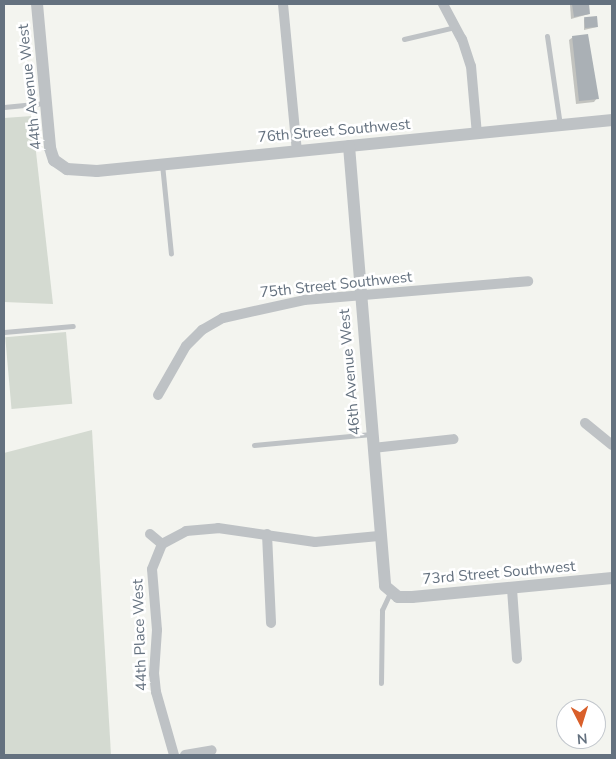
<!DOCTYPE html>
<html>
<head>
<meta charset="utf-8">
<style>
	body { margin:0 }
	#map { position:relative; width:616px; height:759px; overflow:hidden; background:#f3f4ef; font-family:"Nunito Sans",sans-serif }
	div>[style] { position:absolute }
	.green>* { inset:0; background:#d4dad1; transform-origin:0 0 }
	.shadow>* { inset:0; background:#0003 }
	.building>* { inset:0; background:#aab0b5; transform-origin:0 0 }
	.service>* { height:5px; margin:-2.5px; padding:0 2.5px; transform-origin:2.5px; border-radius:2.5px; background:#bec2c5 }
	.minor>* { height:10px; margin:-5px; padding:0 5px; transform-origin:5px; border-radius:5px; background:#bec2c5 }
	.tertiary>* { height:12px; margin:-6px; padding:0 6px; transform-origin:6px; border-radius:6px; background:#bec2c5 }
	span { translate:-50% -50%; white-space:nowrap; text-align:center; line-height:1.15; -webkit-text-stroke:5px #fff; paint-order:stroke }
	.street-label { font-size:15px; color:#64717f }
	.frame { position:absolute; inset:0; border:5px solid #64717f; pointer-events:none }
	.north { position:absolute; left:556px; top:699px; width:50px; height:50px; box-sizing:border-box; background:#fff; border:1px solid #c1c6cc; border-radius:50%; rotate:175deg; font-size:14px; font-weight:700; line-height:20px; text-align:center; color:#64717f }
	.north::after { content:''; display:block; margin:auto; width:18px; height:22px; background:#d95f2a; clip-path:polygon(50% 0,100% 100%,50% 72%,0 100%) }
</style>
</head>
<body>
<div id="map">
	<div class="green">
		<i style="clip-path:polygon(32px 116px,53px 304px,4px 302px,4px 118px)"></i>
		<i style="left:66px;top:332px;width:72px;height:61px;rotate:85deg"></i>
		<i style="clip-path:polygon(92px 430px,111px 755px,4px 755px,4px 453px)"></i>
	</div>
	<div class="shadow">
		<i style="clip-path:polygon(570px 4px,588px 4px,589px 14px,571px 19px)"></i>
		<i style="clip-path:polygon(584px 19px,597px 27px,584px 30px)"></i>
		<i style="clip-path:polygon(573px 37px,597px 98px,594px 102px,576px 104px,569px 40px)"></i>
	</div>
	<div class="building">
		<i style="clip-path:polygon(572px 4px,589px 4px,590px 14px,574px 17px)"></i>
		<i style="left:597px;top:16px;width:11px;height:13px;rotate:85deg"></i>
		<i style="clip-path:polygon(588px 34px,599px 99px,579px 101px,572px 36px)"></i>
	</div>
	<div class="service">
		<i style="left:547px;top:36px;width:90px;rotate:81.7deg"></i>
		<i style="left:404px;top:39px;width:52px;rotate:-13.2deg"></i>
		<i style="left:4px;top:107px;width:41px;rotate:-5.6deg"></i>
		<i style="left:162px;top:164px;width:90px;rotate:84.3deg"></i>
		<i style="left:4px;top:332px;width:69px;rotate:-5deg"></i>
		<i style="left:254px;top:445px;width:118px;rotate:-5.4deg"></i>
		<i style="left:381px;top:683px;width:73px;rotate:-89.2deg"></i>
		<i style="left:382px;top:610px;width:19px;rotate:-65deg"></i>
	</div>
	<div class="minor">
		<i style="left:283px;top:4px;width:148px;rotate:84.6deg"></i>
		<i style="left:443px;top:4px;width:40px;rotate:62deg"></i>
		<i style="left:462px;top:39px;width:28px;rotate:72deg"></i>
		<i style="left:471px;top:66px;width:68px;rotate:85deg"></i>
		<i style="left:158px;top:395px;width:56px;rotate:-60.3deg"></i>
		<i style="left:186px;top:346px;width:23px;rotate:-45deg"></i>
		<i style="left:202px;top:330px;width:24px;rotate:-30deg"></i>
		<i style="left:223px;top:318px;width:83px;rotate:-12.5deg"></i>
		<i style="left:304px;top:300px;width:225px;rotate:-4.8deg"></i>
		<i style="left:585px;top:423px;width:35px;rotate:39deg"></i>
		<i style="left:373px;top:448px;width:81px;rotate:-6.3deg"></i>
		<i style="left:150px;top:534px;width:16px;rotate:40deg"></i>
		<i style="left:267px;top:534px;width:89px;rotate:87.4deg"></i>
		<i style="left:512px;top:589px;width:70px;rotate:85.9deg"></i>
		<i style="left:174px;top:755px;width:66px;rotate:-105.9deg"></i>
		<i style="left:156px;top:692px;width:18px;rotate:-96deg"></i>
		<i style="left:154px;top:674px;width:44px;rotate:-86.1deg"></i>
		<i style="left:157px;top:630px;width:61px;rotate:-94.7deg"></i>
		<i style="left:152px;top:569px;width:27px;rotate:-68deg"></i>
		<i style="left:162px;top:544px;width:27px;rotate:-28deg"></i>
		<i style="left:186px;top:531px;width:32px;rotate:-5deg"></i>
		<i style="left:218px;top:528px;width:98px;rotate:8.2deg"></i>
		<i style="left:315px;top:542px;width:64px;rotate:-5.4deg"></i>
		<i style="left:185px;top:755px;width:27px;rotate:-10deg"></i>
	</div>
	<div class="tertiary">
		<i style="left:37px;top:4px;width:145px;rotate:84.8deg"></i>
		<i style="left:50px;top:148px;width:13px;rotate:72deg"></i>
		<i style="left:54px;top:160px;width:16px;rotate:35deg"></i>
		<i style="left:67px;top:169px;width:30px;rotate:4deg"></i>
		<i style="left:97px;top:171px;width:518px;rotate:-5.66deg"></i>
		<i style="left:349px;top:146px;width:441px;rotate:85.3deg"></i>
		<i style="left:385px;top:586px;width:17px;rotate:40deg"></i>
		<i style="left:398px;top:597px;width:14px"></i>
		<i style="left:412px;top:597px;width:201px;rotate:-5.4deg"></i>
	</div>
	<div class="street-label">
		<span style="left:30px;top:87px;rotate:-96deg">44th Avenue West</span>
		<span style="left:334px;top:131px;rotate:-5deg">76th Street Southwest</span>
		<span style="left:336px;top:285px;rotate:-6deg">75th Street Southwest</span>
		<span style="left:350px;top:372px;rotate:-95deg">46th Avenue West</span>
		<span style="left:499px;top:573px;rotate:-5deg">73rd Street Southwest</span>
		<span style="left:140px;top:635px;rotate:-92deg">44th Place West</span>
	</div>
	<div class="frame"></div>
	<div class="north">N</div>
</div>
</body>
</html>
